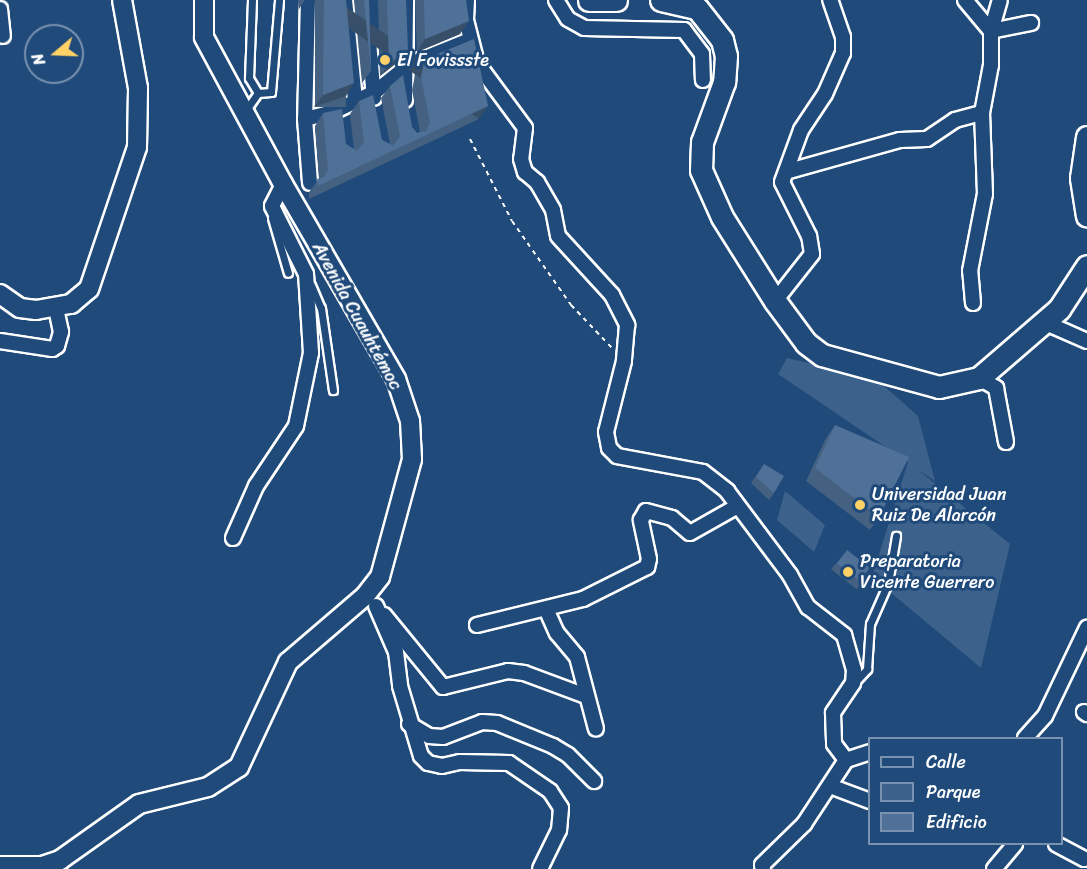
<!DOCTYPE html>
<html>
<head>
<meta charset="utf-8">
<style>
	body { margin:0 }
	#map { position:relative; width:1087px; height:869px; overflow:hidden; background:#1f4a7a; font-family:Sriracha,sans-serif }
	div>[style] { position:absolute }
	.green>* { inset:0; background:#3c618b }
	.path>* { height:2px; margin-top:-1px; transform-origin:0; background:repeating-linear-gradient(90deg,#fff 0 4.5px,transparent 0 9px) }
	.roads { filter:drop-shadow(2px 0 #fff) drop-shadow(-2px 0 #fff) drop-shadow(0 2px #fff) drop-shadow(0 -2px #fff) }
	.lane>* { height:7px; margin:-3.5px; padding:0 3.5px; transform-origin:3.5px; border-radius:3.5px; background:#1f4a7a }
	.street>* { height:14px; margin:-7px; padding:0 7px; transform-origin:7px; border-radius:7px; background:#1f4a7a }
	.secondary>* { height:18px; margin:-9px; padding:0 9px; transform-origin:9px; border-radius:9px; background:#1f4a7a }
	.primary>* { height:21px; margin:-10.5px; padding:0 10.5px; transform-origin:10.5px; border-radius:10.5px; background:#1f4a7a }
	.wall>* { inset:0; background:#456182; transform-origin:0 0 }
	.shaded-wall>* { inset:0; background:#384f6a; transform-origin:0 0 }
	.building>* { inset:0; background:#507197; transform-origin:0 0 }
	.dots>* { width:16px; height:16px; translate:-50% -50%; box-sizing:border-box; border:3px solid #1f4a7a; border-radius:50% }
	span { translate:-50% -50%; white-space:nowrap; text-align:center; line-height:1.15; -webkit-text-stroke:6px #1f4a7a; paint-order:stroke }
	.poi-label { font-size:18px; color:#fff }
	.left { translate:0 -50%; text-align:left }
	.street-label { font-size:18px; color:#fff }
	.legend { position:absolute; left:868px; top:737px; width:195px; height:108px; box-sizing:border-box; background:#1f4a7a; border:2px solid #7992af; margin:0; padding:8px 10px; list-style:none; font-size:18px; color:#fff }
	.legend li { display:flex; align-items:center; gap:12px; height:30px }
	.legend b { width:30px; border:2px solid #7992af }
	.north { position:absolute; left:24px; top:24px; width:60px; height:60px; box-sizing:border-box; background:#1f4a7a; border:2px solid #7992af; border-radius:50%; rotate:251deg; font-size:16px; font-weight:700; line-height:24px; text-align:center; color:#fff }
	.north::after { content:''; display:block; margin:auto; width:21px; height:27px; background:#ffd166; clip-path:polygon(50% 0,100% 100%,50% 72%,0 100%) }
</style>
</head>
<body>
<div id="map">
	<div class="green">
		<i style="clip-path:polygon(787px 358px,875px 378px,918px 416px,935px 481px,917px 469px,1010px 544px,981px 668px,872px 577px,908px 462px,778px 374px)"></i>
		<i style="clip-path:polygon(785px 491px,825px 525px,814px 552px,777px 520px)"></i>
	</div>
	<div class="path">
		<i style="left:470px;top:139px;width:92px;rotate:62.9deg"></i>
		<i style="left:512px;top:221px;width:103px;rotate:54.9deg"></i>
		<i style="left:571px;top:305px;width:62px;rotate:46.3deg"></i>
	</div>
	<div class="roads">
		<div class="lane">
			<i style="left:252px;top:0;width:78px;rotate:92.2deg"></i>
			<i style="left:249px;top:78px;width:17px;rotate:59deg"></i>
			<i style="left:258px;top:93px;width:13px;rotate:-4deg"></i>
			<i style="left:271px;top:92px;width:92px;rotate:-85deg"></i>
			<i style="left:246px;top:110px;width:21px;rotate:-55deg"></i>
			<i style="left:272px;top:218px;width:57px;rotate:73.8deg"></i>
			<i style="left:311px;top:285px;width:25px;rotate:67deg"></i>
			<i style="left:321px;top:308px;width:83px;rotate:81.7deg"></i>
			<i style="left:855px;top:682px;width:18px;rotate:-47deg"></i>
			<i style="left:867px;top:669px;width:45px;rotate:-86.2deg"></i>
			<i style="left:870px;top:624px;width:45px;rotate:-66.3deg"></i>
			<i style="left:888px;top:583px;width:48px;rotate:-80.3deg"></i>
		</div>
		<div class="street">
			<i style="left:308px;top:0;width:119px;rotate:91.4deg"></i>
			<i style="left:305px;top:119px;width:64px;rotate:85.5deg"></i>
			<i style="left:345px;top:0;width:100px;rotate:84.3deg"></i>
			<i style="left:467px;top:0;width:20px;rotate:93deg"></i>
			<i style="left:466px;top:20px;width:44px;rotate:75.7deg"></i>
			<i style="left:477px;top:63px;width:81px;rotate:53.6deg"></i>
			<i style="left:525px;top:128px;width:31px;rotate:97deg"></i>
			<i style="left:521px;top:159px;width:14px;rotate:73deg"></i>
			<i style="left:525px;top:172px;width:16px;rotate:40deg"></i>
			<i style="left:537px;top:182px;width:32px;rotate:60deg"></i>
			<i style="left:553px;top:210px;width:26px;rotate:79deg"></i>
			<i style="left:558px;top:236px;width:80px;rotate:47.5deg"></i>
			<i style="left:612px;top:295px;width:34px;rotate:63deg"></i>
			<i style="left:627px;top:325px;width:36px;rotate:95deg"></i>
			<i style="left:624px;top:361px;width:73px;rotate:104.2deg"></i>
			<i style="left:606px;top:432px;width:16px;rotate:79deg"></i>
			<i style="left:609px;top:448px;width:11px;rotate:45deg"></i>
			<i style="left:617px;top:456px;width:87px;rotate:10.5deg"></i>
			<i style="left:703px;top:472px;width:31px;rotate:38deg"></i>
			<i style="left:727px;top:491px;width:105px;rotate:53.1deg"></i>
			<i style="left:790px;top:575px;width:37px;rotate:61deg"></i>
			<i style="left:808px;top:607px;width:46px;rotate:37.9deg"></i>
			<i style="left:844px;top:635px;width:36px;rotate:74deg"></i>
			<i style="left:854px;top:670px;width:13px;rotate:94deg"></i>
			<i style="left:853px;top:683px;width:36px;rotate:124deg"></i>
			<i style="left:833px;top:713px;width:31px;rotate:88deg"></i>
			<i style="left:834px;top:744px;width:20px;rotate:53deg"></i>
			<i style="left:846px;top:760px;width:25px;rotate:-18deg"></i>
			<i style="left:556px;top:0;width:22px;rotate:58deg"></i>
			<i style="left:568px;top:19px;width:18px;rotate:29deg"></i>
			<i style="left:584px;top:28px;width:100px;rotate:1.1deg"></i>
			<i style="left:684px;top:30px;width:30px;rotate:53deg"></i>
			<i style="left:702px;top:54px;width:26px;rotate:88deg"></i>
			<i style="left:965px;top:0;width:40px;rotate:50deg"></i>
			<i style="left:991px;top:31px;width:41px;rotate:-11.3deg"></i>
			<i style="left:0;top:9px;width:27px;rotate:84deg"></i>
			<i style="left:369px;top:42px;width:56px;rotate:84.9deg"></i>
			<i style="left:405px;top:100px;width:100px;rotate:-89.4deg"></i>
			<i style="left:305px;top:119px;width:29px;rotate:-14deg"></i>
			<i style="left:333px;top:112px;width:47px;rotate:-25.5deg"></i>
			<i style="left:375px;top:92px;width:45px;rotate:-38.7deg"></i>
			<i style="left:410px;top:64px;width:65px;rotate:-21.8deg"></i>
			<i style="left:789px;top:171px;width:115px;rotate:-15.6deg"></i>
			<i style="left:900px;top:140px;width:27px;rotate:-2deg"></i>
			<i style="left:927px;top:139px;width:34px;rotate:-34deg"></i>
			<i style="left:955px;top:120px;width:28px;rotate:-15deg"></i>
			<i style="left:775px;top:301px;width:60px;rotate:-51.8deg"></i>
			<i style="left:812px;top:254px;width:18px;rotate:-99deg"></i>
			<i style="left:809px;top:236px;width:60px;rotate:-116.6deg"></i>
			<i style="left:782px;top:182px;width:55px;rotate:-69.9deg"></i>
			<i style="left:801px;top:130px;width:43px;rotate:-56.3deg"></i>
			<i style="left:825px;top:94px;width:45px;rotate:-66.3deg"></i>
			<i style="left:843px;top:53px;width:16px;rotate:-90deg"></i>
			<i style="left:843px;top:37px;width:39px;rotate:-109deg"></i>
			<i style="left:973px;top:303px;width:32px;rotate:-95deg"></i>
			<i style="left:970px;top:271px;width:78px;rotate:-79deg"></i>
			<i style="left:985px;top:194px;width:81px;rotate:-92.1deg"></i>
			<i style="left:982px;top:113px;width:49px;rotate:-79.4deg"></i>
			<i style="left:991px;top:65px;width:34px;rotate:-90deg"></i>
			<i style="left:991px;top:31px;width:32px;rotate:-74deg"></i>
			<i style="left:1046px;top:323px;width:45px;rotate:23.7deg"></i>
			<i style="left:0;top:341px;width:53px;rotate:8.7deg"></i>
			<i style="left:52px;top:349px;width:6px;rotate:-31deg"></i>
			<i style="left:57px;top:346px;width:15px;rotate:-74deg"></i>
			<i style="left:61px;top:332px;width:25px;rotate:-102deg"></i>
			<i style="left:979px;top:378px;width:20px;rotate:30deg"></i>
			<i style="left:996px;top:388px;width:55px;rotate:79.5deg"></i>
			<i style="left:233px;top:538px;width:57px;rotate:-66.1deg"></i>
			<i style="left:256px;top:486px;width:72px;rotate:-56.3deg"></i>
			<i style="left:296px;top:426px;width:75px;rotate:-78.4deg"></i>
			<i style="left:311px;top:353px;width:79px;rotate:-93.6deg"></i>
			<i style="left:306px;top:274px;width:76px;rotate:-116.6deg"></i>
			<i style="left:272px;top:206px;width:25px;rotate:-63deg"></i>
			<i style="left:376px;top:606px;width:50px;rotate:66.5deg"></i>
			<i style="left:396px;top:652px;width:34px;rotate:83deg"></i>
			<i style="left:400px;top:686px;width:73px;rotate:73.3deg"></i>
			<i style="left:421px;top:756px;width:10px;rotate:45deg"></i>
			<i style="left:428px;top:763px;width:14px;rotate:12deg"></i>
			<i style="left:442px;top:766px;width:18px;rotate:-13deg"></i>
			<i style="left:460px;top:762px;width:49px;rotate:1.2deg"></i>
			<i style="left:509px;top:763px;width:50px;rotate:34.3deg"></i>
			<i style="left:550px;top:791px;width:20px;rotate:57deg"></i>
			<i style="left:561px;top:808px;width:22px;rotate:95deg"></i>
			<i style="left:559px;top:830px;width:43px;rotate:116deg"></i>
			<i style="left:547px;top:611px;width:24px;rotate:66deg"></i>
			<i style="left:557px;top:633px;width:31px;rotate:50deg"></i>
			<i style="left:577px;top:657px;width:74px;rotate:75.2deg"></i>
			<i style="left:384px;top:615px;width:93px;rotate:50.7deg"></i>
			<i style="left:443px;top:687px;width:67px;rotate:-13.8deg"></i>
			<i style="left:508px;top:671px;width:16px;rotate:7deg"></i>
			<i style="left:524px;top:673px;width:66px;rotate:20.4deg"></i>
			<i style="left:477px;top:625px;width:109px;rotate:-13.8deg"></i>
			<i style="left:583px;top:599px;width:72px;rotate:-26.6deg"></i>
			<i style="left:647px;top:567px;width:8px;rotate:-76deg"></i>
			<i style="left:649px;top:559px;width:40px;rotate:-102deg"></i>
			<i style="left:641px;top:520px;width:10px;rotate:-61deg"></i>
			<i style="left:646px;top:511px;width:27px;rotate:15deg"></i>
			<i style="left:672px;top:518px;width:23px;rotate:40deg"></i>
			<i style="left:690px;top:533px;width:53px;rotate:-29.5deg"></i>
			<i style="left:1084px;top:712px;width:4px;rotate:34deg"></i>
			<i style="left:409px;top:724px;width:23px;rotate:31deg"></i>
			<i style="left:429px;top:736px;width:14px;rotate:4deg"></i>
			<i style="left:443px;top:737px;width:42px;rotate:-21deg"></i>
			<i style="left:482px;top:722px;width:15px;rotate:4deg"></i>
			<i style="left:497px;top:723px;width:61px;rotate:22.3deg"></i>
			<i style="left:553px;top:746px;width:17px;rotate:31deg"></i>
			<i style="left:568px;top:755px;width:37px;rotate:45deg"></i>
			<i style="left:1025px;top:738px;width:30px;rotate:-48deg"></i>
			<i style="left:1045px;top:716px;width:98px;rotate:-64.5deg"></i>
			<i style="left:830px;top:786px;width:43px;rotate:20.6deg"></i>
			<i style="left:1056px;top:844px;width:32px;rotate:28deg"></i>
			<i style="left:763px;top:869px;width:4px;rotate:-104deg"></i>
			<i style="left:762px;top:865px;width:59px;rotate:-44.3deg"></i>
			<i style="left:804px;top:824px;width:77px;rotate:-56.7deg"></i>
			<i style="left:994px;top:869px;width:33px;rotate:-50deg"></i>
		</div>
		<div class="secondary">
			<i style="left:0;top:294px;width:24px;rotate:35deg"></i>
			<i style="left:20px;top:308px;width:16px;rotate:7deg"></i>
			<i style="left:36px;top:310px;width:36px;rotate:-10deg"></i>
			<i style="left:71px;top:304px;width:23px;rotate:-40deg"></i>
			<i style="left:89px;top:289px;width:150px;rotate:-71.3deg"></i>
			<i style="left:137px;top:147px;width:59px;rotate:-89deg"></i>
			<i style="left:138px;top:88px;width:89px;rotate:-100.3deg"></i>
			<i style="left:0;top:866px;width:42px"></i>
			<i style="left:42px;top:866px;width:19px;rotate:-18deg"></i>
			<i style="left:60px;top:860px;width:97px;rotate:-35.3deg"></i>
			<i style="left:139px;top:804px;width:71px;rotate:-13.8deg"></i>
			<i style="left:208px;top:787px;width:37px;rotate:-33deg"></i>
			<i style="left:239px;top:767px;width:116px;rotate:-65deg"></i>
			<i style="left:288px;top:662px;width:101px;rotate:-40.6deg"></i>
			<i style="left:365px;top:596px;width:24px;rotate:-52deg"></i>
			<i style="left:380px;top:577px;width:122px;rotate:-74.8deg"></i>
			<i style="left:412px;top:459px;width:38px;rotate:-93deg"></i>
			<i style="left:410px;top:421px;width:44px;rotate:-108.4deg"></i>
			<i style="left:396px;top:379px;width:225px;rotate:-120.1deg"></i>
			<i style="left:283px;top:184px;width:167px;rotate:-118.3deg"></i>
			<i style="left:204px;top:37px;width:37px;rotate:-90deg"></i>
		</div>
		<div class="primary">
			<i style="left:589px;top:0;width:27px"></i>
			<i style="left:661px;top:0;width:37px;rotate:13deg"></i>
			<i style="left:697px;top:8px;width:41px;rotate:52deg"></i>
			<i style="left:722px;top:40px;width:16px;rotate:76deg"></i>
			<i style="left:726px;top:56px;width:26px;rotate:94deg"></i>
			<i style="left:724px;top:82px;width:64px;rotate:110.1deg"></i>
			<i style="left:702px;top:142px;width:28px;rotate:92deg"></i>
			<i style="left:701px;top:170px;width:51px;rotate:65.9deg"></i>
			<i style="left:722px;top:217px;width:99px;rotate:57.8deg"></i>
			<i style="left:775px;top:301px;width:52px;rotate:53.6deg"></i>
			<i style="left:806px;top:343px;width:20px;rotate:37deg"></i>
			<i style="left:822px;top:355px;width:121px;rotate:15.3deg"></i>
			<i style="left:939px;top:387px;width:41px;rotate:-12.7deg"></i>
			<i style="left:979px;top:378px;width:106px;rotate:-40.8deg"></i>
			<i style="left:1059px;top:309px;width:51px;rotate:-56.9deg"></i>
			<i style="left:1087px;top:137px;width:41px;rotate:98.3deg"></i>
			<i style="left:1081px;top:178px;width:38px;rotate:81deg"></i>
		</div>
	</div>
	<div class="wall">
		<i style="clip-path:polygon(298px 0,305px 0,299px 9px)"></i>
		<i style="left:315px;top:0;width:31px;height:107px"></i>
		<i style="clip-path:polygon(354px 0,369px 0,371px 71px,362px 83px)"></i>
		<i style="clip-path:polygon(378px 0,406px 0,399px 61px,380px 76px)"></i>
		<i style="clip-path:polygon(415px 0,466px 0,460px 34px,417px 52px)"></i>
		<i style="clip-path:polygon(425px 59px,479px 119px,309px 199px,309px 192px,319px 179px,315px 126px,323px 113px,346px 144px,354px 150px,350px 114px,359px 101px,382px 140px,390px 144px,381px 98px,390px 86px,412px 127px,417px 133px,420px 132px,412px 90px,416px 71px)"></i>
		<i style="clip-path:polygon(835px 425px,879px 517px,870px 530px,806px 481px,826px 438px)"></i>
		<i style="clip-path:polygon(764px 464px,774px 493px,769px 500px,751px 483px)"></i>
		<i style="left:836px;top:563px;width:33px;height:8px;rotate:38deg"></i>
	</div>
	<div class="shaded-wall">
		<i style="clip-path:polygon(469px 21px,460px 34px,417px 52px,425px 39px)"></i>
		<i style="clip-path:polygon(408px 49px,399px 61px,380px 76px,389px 64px)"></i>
		<i style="clip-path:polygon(354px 83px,346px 96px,314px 107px,323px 95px)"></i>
		<i style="left:488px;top:106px;width:16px;height:188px;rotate:125deg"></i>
	</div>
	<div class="building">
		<i style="clip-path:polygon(324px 0,346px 0,354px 83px,323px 95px)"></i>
		<i style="clip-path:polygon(364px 0,369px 0,371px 71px)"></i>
		<i style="clip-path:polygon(387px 0,406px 0,408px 49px,389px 64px)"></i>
		<i style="clip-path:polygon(424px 0,466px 0,469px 21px,425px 39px)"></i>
		<i style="clip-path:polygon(474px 39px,488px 106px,318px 186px,317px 179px,324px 177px,328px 170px,323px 113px,342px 109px,346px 144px,357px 151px,364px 142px,359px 101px,373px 95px,382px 140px,393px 146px,400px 136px,390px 86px,403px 75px,412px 127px,417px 133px,426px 131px,430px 123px,421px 77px,425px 59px)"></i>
		<i style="clip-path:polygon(835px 425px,909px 457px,879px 517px,815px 468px)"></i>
		<i style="clip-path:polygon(764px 464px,784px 476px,774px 493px,756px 477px)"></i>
		<i style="left:847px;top:550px;width:29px;height:17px;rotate:38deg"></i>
	</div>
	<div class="dots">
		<i style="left:385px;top:60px;background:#ffd166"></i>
		<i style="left:860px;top:505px;background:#ffd166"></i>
		<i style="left:848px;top:572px;background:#ffd166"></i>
	</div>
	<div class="poi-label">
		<span class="left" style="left:397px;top:60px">El Fovissste</span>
		<span class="left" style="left:872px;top:505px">Universidad Juan<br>Ruiz De Alarcón</span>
		<span class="left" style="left:860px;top:572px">Preparatoria<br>Vicente Guerrero</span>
	</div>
	<div class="street-label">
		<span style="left:357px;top:316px;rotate:61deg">Avenida Cuauhtémoc</span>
	</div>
	<ul class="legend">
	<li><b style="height:8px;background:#1f4a7a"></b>Calle</li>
	<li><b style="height:16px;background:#3c618b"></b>Parque</li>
	<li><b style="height:16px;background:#507197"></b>Edificio</li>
	</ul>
	<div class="north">N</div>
</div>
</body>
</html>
